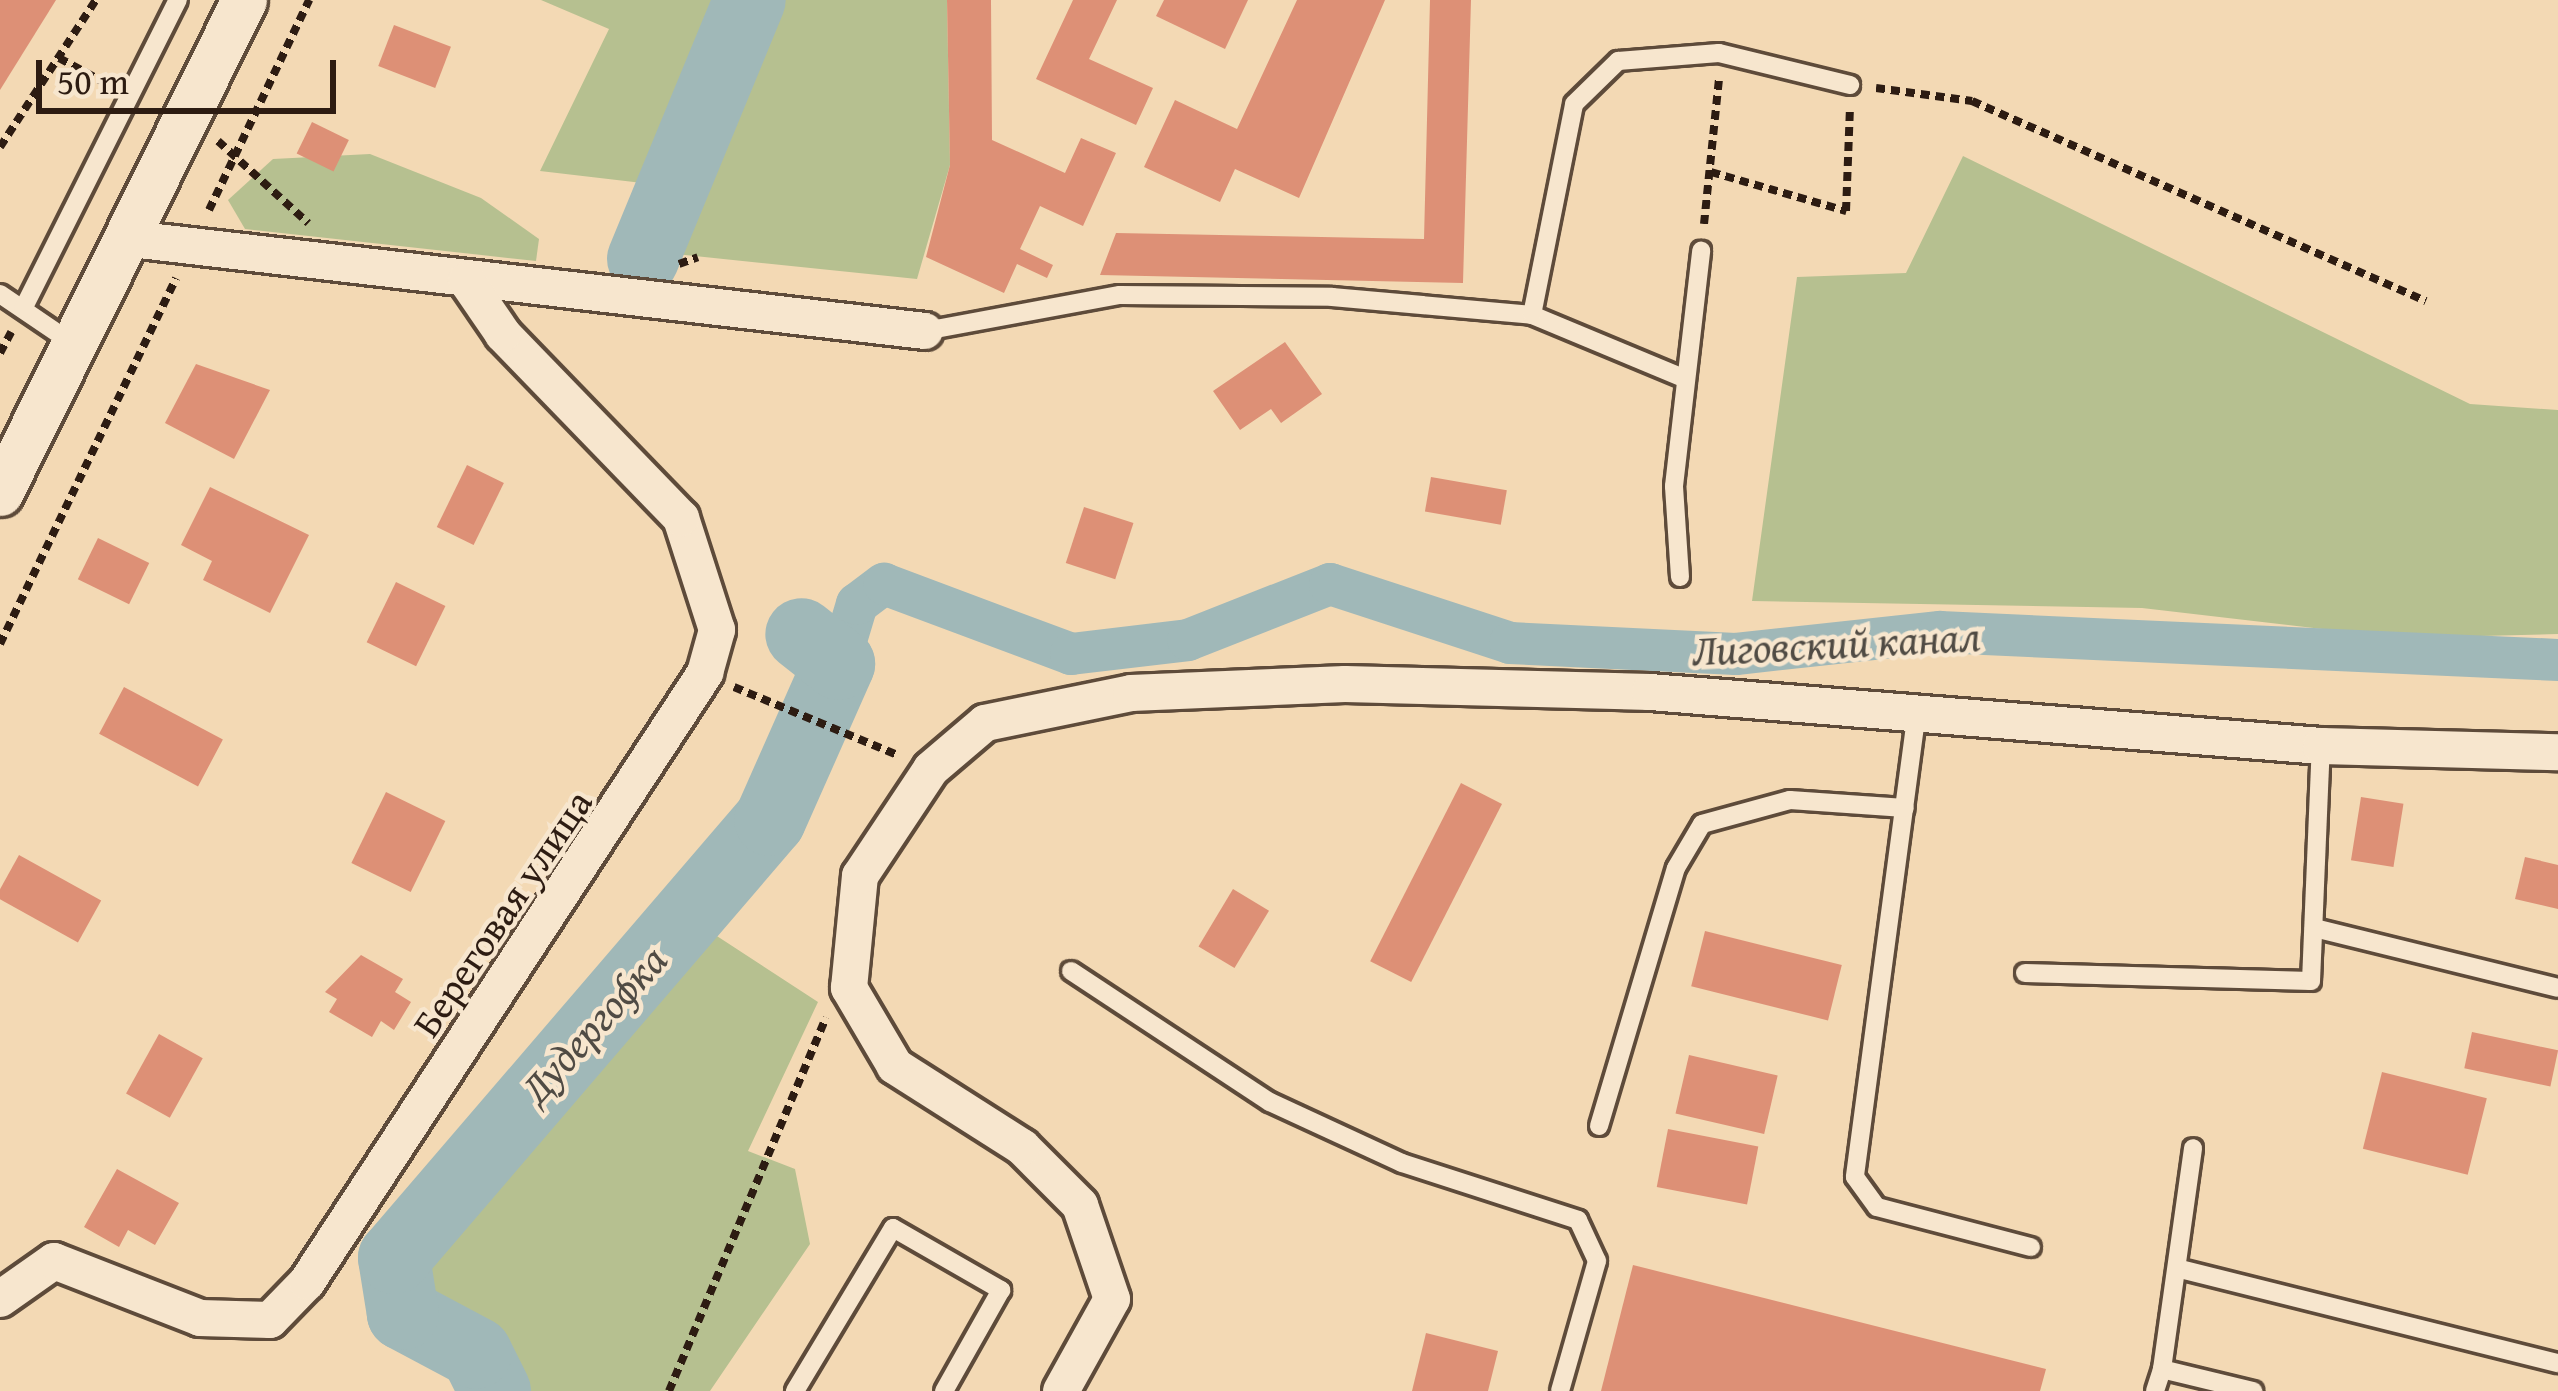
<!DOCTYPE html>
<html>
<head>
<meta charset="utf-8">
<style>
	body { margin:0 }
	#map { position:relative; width:2558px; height:1391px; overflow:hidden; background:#f3d9b4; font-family:"Gentium Book Plus",serif }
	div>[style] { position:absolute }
	.green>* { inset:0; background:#b6c090 }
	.canal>* { height:42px; margin:-21px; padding:0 21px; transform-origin:21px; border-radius:21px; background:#a0b8b8 }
	.river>* { height:72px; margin:-36px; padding:0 36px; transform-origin:36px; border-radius:36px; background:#a0b8b8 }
	.building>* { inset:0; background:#dd9076; transform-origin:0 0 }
	.path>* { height:8px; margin-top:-4px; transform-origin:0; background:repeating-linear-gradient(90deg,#2d1c12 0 9px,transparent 0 15px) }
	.roads { filter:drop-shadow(3px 0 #5e4b3a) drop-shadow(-3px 0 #5e4b3a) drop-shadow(0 3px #5e4b3a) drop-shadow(0 -3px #5e4b3a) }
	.service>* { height:18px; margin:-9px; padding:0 9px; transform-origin:9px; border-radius:9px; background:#f7e6ce }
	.minor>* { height:36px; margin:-18px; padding:0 18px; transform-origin:18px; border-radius:18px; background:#f7e6ce }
	.tertiary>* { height:45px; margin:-22.5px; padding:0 22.5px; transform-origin:22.5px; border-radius:22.5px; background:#f7e6ce }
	span { translate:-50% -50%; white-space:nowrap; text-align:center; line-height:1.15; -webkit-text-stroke:9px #f7e6ce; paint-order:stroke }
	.street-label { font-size:39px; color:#2d1c12 }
	.water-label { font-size:42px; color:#504b44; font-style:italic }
	.scale { position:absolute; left:36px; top:60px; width:300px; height:54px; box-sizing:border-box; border:6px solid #2d1c12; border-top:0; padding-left:15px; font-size:36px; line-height:42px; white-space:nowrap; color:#2d1c12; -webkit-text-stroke:9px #f7e6ce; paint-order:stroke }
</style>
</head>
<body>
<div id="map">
	<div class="green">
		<i style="clip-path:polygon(541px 0,745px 0,668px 186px,540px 171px,609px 29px)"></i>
		<i style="clip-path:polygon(769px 0,947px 0,950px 165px,917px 279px,666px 253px)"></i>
		<i style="clip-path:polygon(370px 154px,481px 198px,539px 239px,536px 261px,245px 229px,228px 200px,273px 159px)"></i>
		<i style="clip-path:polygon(1963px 156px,2470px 404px,2558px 410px,2558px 634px,2399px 638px,2142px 608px,1752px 601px,1797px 277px,1906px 273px)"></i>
		<i style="clip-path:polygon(700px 925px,818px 1002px,748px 1151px,795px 1169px,810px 1244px,710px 1391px,527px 1391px,425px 1285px,426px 1241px,490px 1152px,566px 1085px)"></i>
	</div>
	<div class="canal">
		<i style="left:839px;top:664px;width:63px;rotate:-73.3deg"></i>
		<i style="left:857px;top:604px;width:34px;rotate:-37deg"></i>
		<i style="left:884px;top:584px;width:200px;rotate:20.5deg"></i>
		<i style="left:1071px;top:654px;width:118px;rotate:-6.8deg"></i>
		<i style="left:1188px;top:640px;width:153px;rotate:-21.5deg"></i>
		<i style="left:1330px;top:584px;width:189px;rotate:18.1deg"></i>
		<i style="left:1510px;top:643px;width:226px;rotate:2.8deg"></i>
		<i style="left:1736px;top:654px;width:205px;rotate:-6.2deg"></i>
		<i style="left:1940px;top:632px;width:619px;rotate:2.59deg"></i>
	</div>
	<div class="river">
		<i style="left:643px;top:259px;width:280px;rotate:-67.6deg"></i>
		<i style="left:495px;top:1391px;width:42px;rotate:-116.6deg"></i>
		<i style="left:476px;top:1353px;width:83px;rotate:-151.9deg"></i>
		<i style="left:403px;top:1314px;width:57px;rotate:-99.1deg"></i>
		<i style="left:394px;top:1258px;width:577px;rotate:-49.36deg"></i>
		<i style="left:770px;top:820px;width:171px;rotate:-66.1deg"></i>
		<i style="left:839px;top:664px;width:48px;rotate:-141.7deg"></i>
	</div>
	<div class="building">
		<i style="clip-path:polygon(0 0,56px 0,0 90px)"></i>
		<i style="clip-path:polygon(947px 0,991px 0,992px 140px,1065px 173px,1081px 138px,1116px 153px,1083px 226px,1040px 206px,1020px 249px,1053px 265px,1047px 278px,1017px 264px,1004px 293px,926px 257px,950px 165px)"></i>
		<i style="clip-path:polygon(1073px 0,1117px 0,1089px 59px,1153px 88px,1136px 125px,1036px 79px)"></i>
		<i style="clip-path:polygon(1164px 0,1248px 0,1225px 49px,1156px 16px)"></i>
		<i style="clip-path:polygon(1297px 0,1385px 0,1299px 198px,1235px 169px,1220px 202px,1144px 167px,1175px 100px,1237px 129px)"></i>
		<i style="clip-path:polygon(1430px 0,1471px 0,1463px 283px,1100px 275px,1116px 233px,1424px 239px)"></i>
		<i style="left:394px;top:25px;width:61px;height:44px;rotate:21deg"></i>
		<i style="left:312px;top:122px;width:41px;height:35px;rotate:26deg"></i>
		<i style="clip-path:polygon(1285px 342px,1322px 394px,1281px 423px,1271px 409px,1240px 430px,1213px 391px)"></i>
		<i style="clip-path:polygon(196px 364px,270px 390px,234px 459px,165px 423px)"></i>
		<i style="left:467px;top:465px;width:41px;height:69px;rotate:26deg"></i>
		<i style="left:1431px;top:477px;width:77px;height:35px;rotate:10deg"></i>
		<i style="clip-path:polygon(210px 487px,309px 535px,270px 613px,203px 580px,212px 561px,181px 545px)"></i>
		<i style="left:1084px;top:507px;width:52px;height:59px;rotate:18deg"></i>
		<i style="left:98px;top:538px;width:57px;height:46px;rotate:26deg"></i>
		<i style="left:396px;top:582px;width:55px;height:67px;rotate:26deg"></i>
		<i style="left:124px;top:687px;width:112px;height:53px;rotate:28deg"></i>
		<i style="left:1461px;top:783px;width:46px;height:200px;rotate:27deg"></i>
		<i style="left:386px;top:792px;width:66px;height:79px;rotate:26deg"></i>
		<i style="left:2361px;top:797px;width:43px;height:64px;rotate:9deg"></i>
		<i style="left:19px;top:855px;width:94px;height:48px;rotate:29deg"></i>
		<i style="clip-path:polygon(2525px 857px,2558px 865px,2558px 909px,2515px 899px)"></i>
		<i style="left:1233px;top:889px;width:42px;height:67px;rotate:31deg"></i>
		<i style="left:1705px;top:931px;width:141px;height:57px;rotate:14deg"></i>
		<i style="clip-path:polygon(361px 955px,403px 979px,395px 992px,411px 1002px,394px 1030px,381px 1021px,372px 1037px,329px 1012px,337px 999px,325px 992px)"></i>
		<i style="left:2472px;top:1032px;width:88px;height:37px;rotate:12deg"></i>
		<i style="left:159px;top:1034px;width:50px;height:68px;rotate:29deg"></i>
		<i style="left:1689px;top:1055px;width:91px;height:60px;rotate:13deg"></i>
		<i style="left:2382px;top:1072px;width:108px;height:79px;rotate:14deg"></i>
		<i style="left:1668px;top:1129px;width:92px;height:59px;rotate:11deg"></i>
		<i style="clip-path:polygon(117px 1169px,179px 1203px,155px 1245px,128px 1230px,119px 1247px,84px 1227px)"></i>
		<i style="clip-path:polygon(1633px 1265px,2046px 1369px,2040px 1391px,1601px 1391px)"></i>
		<i style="clip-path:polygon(1426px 1333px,1498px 1351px,1488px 1391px,1412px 1391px)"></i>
	</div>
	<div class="path">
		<i style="left:59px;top:58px;width:57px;rotate:28.4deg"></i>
		<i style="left:1876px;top:88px;width:97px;rotate:7.7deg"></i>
		<i style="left:1972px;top:101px;width:496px;rotate:23.8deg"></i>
		<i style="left:218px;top:141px;width:122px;rotate:42.3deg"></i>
		<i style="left:0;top:147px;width:176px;rotate:-56.9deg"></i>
		<i style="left:1711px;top:172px;width:141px;rotate:16.1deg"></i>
		<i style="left:1846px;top:211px;width:102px;rotate:-87.8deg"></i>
		<i style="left:209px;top:210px;width:233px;rotate:-64.5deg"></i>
		<i style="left:1704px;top:224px;width:147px;rotate:-84.1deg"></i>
		<i style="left:679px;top:264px;width:20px;rotate:-20deg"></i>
		<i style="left:0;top:353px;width:24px;rotate:-62deg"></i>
		<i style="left:0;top:644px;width:406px;rotate:-64.3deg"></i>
		<i style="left:734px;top:687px;width:177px;rotate:22.6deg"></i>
		<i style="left:669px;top:1391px;width:405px;rotate:-67.2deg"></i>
	</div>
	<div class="roads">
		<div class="service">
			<i style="left:0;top:294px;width:91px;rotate:34.2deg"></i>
			<i style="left:23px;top:309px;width:346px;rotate:-63.4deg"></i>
			<i style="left:1532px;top:315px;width:164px;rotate:22.6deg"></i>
			<i style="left:925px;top:331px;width:198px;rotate:-10.5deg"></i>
			<i style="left:1120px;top:295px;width:212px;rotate:0.5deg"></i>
			<i style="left:1332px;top:297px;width:201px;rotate:5.1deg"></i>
			<i style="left:1532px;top:315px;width:215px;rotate:-78.7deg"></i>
			<i style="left:1574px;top:104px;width:62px;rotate:-44.3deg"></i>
			<i style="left:1618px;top:61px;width:101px;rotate:-4.5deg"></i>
			<i style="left:1719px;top:53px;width:135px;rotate:13.7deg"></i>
			<i style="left:1680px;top:577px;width:91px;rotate:-93.8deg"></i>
			<i style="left:1674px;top:486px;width:237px;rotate:-83.4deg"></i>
			<i style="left:1917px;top:711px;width:470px;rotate:97.6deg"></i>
			<i style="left:1855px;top:1177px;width:37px;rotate:54deg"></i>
			<i style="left:1877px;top:1207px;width:159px;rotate:14.6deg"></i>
			<i style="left:2314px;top:928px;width:251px;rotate:13.8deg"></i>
			<i style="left:1071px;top:971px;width:238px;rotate:33.4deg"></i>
			<i style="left:1270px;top:1102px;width:145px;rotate:24.8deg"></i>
			<i style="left:1402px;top:1163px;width:185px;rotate:17.9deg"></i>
			<i style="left:1578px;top:1220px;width:45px;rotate:65.1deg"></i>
			<i style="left:1597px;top:1261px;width:135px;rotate:105.9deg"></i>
			<i style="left:2025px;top:973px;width:286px;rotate:1.6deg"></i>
			<i style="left:2311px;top:981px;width:235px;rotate:-87.6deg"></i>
			<i style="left:1599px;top:1126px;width:269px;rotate:-73.4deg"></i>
			<i style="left:1676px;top:868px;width:51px;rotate:-59.4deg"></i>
			<i style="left:1702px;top:824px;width:91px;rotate:-15.3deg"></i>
			<i style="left:1790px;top:800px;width:115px;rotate:4deg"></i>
			<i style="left:2180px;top:1269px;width:390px;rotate:14deg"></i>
			<i style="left:2162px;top:1369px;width:223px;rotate:-82deg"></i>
			<i style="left:795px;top:1391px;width:190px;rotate:-59deg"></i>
			<i style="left:893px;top:1228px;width:125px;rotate:29.9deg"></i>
			<i style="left:1001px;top:1290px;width:116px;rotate:119.4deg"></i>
			<i style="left:2155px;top:1391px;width:23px;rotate:-72deg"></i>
			<i style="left:2162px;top:1369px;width:94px;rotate:13.6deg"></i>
		</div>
		<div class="minor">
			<i style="left:131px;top:239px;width:799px;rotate:6.61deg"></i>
			<i style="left:0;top:1299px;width:66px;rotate:-35.1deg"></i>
			<i style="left:54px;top:1261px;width:157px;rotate:21.3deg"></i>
			<i style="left:200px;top:1318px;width:70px;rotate:1.6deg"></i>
			<i style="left:270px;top:1320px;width:53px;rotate:-45.8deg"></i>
			<i style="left:307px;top:1282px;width:728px;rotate:-56.83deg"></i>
			<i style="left:705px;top:673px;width:45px;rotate:-74.4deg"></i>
			<i style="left:717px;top:630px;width:118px;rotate:-107.8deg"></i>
			<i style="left:681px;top:518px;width:256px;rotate:-134.1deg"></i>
			<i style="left:503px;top:334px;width:65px;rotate:-124.4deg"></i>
			<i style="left:1061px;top:1391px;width:105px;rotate:-61deg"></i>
			<i style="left:1112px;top:1299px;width:99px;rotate:-108.8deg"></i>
			<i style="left:1080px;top:1205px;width:82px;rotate:-135deg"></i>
			<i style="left:1022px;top:1147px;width:151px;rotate:-147.5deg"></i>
			<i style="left:895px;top:1066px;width:91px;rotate:-120.5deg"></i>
			<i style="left:849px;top:988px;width:113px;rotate:-84.4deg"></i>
			<i style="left:860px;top:876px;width:128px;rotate:-56.4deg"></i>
			<i style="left:931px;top:769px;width:71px;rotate:-40.4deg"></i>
			<i style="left:985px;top:723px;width:149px;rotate:-11.6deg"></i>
			<i style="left:1131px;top:693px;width:214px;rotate:-2.4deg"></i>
			<i style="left:1345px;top:684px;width:305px;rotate:1.5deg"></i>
			<i style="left:1650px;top:692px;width:673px;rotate:4.6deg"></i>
			<i style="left:2321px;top:746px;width:237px;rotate:1.5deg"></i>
		</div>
		<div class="tertiary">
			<i style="left:0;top:493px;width:550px;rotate:-63.67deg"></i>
		</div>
	</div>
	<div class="street-label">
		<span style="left:502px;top:913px;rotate:-56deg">Береговая улица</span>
	</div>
	<div class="water-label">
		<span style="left:1836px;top:643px;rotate:-3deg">Лиговский канал</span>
		<span style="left:593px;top:1024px;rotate:-48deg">Дудергофка</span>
	</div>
	<div class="scale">50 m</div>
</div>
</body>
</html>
